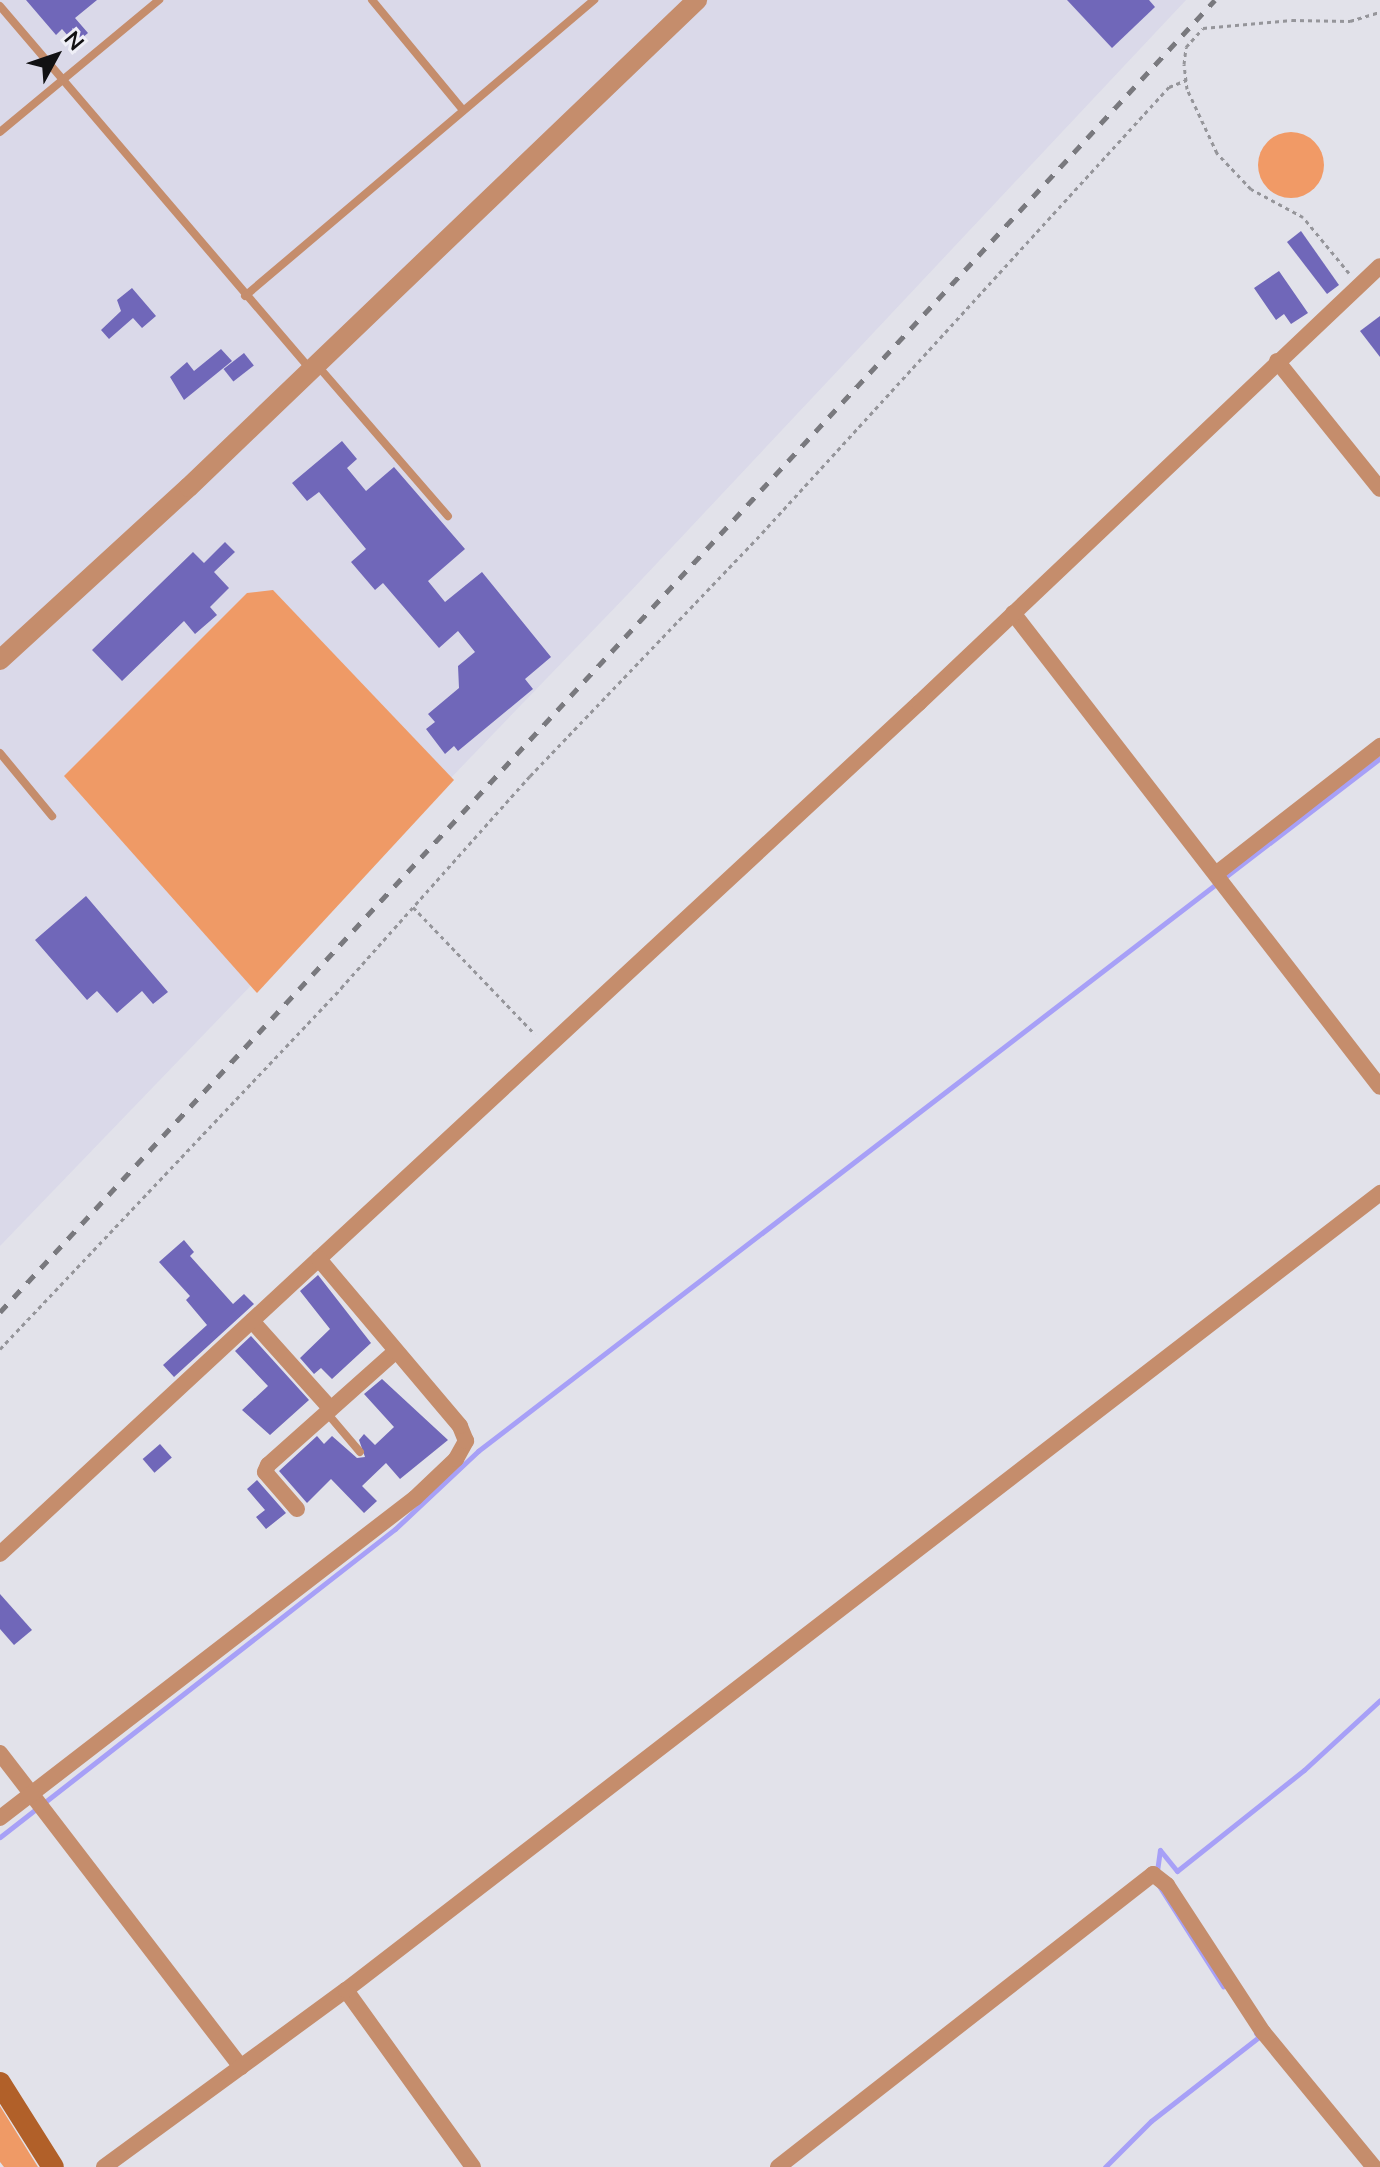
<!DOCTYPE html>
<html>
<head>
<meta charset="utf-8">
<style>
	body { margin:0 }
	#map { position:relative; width:1380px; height:2167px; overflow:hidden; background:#e2e2ea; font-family:Mulish,sans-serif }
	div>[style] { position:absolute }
	.built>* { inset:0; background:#dad9e9 }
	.green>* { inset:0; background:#ef9a66 }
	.forest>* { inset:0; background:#f19a66 }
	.round { border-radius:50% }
	.stream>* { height:5px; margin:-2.5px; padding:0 2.5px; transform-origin:2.5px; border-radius:2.5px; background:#a7a0f7 }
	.building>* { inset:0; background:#7067b9; transform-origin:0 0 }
	.path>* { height:3px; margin-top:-1.5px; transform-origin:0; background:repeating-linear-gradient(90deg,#95959a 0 4px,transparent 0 8px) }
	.service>* { height:8px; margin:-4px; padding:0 4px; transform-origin:4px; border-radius:4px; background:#c58d6c }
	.minor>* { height:16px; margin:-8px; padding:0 8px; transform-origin:8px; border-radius:8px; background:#c58d6c }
	.tertiary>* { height:20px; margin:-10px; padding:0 10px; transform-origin:10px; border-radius:10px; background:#c58d6c }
	.secondary>* { height:22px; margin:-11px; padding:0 11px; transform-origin:11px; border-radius:11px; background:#b16029 }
	.rail>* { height:5px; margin-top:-2.5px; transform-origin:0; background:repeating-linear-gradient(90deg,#79797e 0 10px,transparent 0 20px) }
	span { translate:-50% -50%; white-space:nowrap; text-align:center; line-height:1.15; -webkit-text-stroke:7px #efeff7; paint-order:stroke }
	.north { position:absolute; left:16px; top:16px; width:80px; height:80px; -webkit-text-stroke:6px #efeff7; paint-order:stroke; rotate:50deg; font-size:22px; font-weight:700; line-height:32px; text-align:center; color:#111113 }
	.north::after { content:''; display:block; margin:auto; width:28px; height:36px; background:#111113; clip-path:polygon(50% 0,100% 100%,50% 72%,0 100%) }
</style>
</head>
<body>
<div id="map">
	<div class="built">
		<i style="clip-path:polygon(0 0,1186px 0,628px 594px,0 1246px)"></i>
	</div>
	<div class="green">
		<i style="clip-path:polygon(273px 590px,454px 780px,257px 993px,64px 776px,247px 593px)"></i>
		<i style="clip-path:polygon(0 2106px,38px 2167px,4px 2167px,0 2162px)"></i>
	</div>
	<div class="forest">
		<i class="round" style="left:1258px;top:132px;width:66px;height:66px"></i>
	</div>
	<div class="stream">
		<i style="left:0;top:1837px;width:501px;rotate:-37.95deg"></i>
		<i style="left:395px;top:1529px;width:114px;rotate:-43.2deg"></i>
		<i style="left:478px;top:1451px;width:1137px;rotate:-37.53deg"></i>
		<i style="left:1157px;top:1871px;width:21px;rotate:-82deg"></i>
		<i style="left:1160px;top:1850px;width:27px;rotate:51deg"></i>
		<i style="left:1177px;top:1871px;width:162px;rotate:-38.5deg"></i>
		<i style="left:1304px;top:1770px;width:103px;rotate:-42.6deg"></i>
		<i style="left:1156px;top:1881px;width:125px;rotate:57.5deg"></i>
		<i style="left:1105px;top:2167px;width:65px;rotate:-45deg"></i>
		<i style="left:1151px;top:2121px;width:137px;rotate:-37.9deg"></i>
		<i style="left:1259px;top:2037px;width:5px;rotate:-127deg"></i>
	</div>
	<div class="building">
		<i style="clip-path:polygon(26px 0,97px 0,75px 18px,88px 33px,75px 44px,62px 29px,56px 35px)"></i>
		<i style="clip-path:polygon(1067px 0,1149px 0,1155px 7px,1112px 48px)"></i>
		<i style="clip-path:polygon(1301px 231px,1339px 285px,1327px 294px,1287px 242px)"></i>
		<i style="clip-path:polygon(1279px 271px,1308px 313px,1291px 324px,1284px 314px,1276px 320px,1254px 288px)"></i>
		<i style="clip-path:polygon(132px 288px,156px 316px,142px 328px,133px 318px,109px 339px,101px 330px,121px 311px,117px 300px)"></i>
		<i style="clip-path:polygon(1380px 316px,1380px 357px,1360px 331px)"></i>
		<i style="clip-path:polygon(221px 349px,232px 361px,184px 400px,170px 377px,187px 362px,194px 371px)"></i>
		<i style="left:244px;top:353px;width:16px;height:26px;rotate:52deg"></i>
		<i style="clip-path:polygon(342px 441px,357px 459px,347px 468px,366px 491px,394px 467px,465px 549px,428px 581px,445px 602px,482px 572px,551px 657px,525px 679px,533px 689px,458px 751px,454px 746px,445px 754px,426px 729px,435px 722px,428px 714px,459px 688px,458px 666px,475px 652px,458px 631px,439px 648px,383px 583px,375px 590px,351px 562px,366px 549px,319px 492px,307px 501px,292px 483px)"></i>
		<i style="clip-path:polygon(225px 542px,235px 552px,214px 572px,229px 588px,210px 607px,217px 615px,195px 634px,184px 621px,122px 681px,92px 650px,193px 552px,204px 563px)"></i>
		<i style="clip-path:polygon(86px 896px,168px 992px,153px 1004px,142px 991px,117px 1013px,97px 991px,87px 1000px,35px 940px)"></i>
		<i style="clip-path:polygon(184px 1240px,194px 1252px,190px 1256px,233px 1304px,244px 1294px,254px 1304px,174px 1377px,163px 1365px,207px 1325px,186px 1300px,190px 1296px,159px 1262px)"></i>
		<i style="clip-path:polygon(318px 1275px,371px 1343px,332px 1379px,321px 1368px,314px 1374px,300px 1358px,330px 1329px,300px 1291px)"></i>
		<i style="clip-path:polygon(251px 1336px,309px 1400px,270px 1435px,242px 1410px,268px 1386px,235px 1351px)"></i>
		<i style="clip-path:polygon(382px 1379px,448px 1440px,400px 1479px,386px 1463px,362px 1486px,377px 1501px,364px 1513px,331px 1479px,307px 1503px,279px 1471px,317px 1436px,324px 1444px,332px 1436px,357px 1458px,365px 1457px,359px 1440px,364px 1434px,375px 1445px,394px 1427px,364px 1394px)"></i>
		<i style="left:160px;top:1444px;width:18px;height:23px;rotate:49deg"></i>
		<i style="clip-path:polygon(257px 1480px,286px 1513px,266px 1529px,256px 1517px,265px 1510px,247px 1489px)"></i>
		<i style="clip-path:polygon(0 1594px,32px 1630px,14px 1645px,0 1629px)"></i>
	</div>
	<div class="path">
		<i style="left:1349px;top:273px;width:72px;rotate:-129.4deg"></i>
		<i style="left:1303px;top:217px;width:59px;rotate:-151.7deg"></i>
		<i style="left:1251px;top:189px;width:50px;rotate:-133.4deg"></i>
		<i style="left:1217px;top:153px;width:71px;rotate:-115.1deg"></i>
		<i style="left:1187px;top:89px;width:25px;rotate:-97deg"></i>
		<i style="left:1184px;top:64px;width:17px;rotate:-83deg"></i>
		<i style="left:1186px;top:47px;width:25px;rotate:-48deg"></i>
		<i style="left:1203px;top:28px;width:89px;rotate:-5.1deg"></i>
		<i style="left:1292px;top:20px;width:58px;rotate:1deg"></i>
		<i style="left:1350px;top:21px;width:31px;rotate:-17deg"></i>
		<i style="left:413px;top:907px;width:176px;rotate:46.2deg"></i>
		<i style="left:0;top:1349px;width:497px;rotate:-46.6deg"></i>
		<i style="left:341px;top:988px;width:284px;rotate:-48.3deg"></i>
		<i style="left:530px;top:776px;width:336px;rotate:-46.3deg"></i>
		<i style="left:762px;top:533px;width:604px;rotate:-47.62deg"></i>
		<i style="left:1169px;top:87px;width:18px;rotate:-22deg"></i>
	</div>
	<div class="service">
		<i style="left:372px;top:0;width:143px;rotate:50.4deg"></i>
		<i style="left:0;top:6px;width:477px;rotate:49.5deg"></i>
		<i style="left:0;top:132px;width:207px;rotate:-39.7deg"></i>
		<i style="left:245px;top:296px;width:458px;rotate:-40.3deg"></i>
		<i style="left:317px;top:365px;width:200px;rotate:49.1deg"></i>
		<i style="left:0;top:753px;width:82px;rotate:50.5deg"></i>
		<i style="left:327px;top:1413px;width:51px;rotate:49.8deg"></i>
	</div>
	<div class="minor">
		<i style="left:1277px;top:361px;width:164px;rotate:51.2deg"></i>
		<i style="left:1013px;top:613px;width:599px;rotate:52.25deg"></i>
		<i style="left:1217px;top:873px;width:207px;rotate:-37.9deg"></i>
		<i style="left:252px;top:1321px;width:118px;rotate:48.1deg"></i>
		<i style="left:297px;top:1509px;width:49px;rotate:-130.9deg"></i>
		<i style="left:265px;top:1472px;width:8px;rotate:-67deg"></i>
		<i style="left:268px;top:1465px;width:171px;rotate:-41.7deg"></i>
		<i style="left:0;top:1554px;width:1253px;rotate:-42.8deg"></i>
		<i style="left:919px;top:703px;width:635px;rotate:-43.47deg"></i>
		<i style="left:0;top:1753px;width:396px;rotate:52.5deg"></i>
		<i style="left:0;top:1818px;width:524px;rotate:-37.64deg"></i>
		<i style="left:415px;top:1498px;width:57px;rotate:-43.6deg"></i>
		<i style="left:456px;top:1459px;width:21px;rotate:-61deg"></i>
		<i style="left:466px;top:1441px;width:16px;rotate:-112deg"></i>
		<i style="left:460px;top:1426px;width:219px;rotate:-130.2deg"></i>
		<i style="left:104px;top:2167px;width:300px;rotate:-36.2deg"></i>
		<i style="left:473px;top:2167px;width:218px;rotate:-125.7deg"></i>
		<i style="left:346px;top:1990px;width:1306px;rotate:-37.62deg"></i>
		<i style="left:778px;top:2167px;width:476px;rotate:-38deg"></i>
		<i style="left:1153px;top:1874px;width:18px;rotate:38deg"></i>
		<i style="left:1167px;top:1885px;width:176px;rotate:56.9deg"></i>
		<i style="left:1263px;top:2032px;width:175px;rotate:50.6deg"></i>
	</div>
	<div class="tertiary">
		<i style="left:0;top:660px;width:256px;rotate:-42.5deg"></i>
		<i style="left:189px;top:487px;width:704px;rotate:-43.79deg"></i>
	</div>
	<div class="secondary">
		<i style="left:0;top:2083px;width:99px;rotate:57.8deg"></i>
	</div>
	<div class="rail">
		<i style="left:0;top:1312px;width:1788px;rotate:-47.2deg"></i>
	</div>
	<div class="north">N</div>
</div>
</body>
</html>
